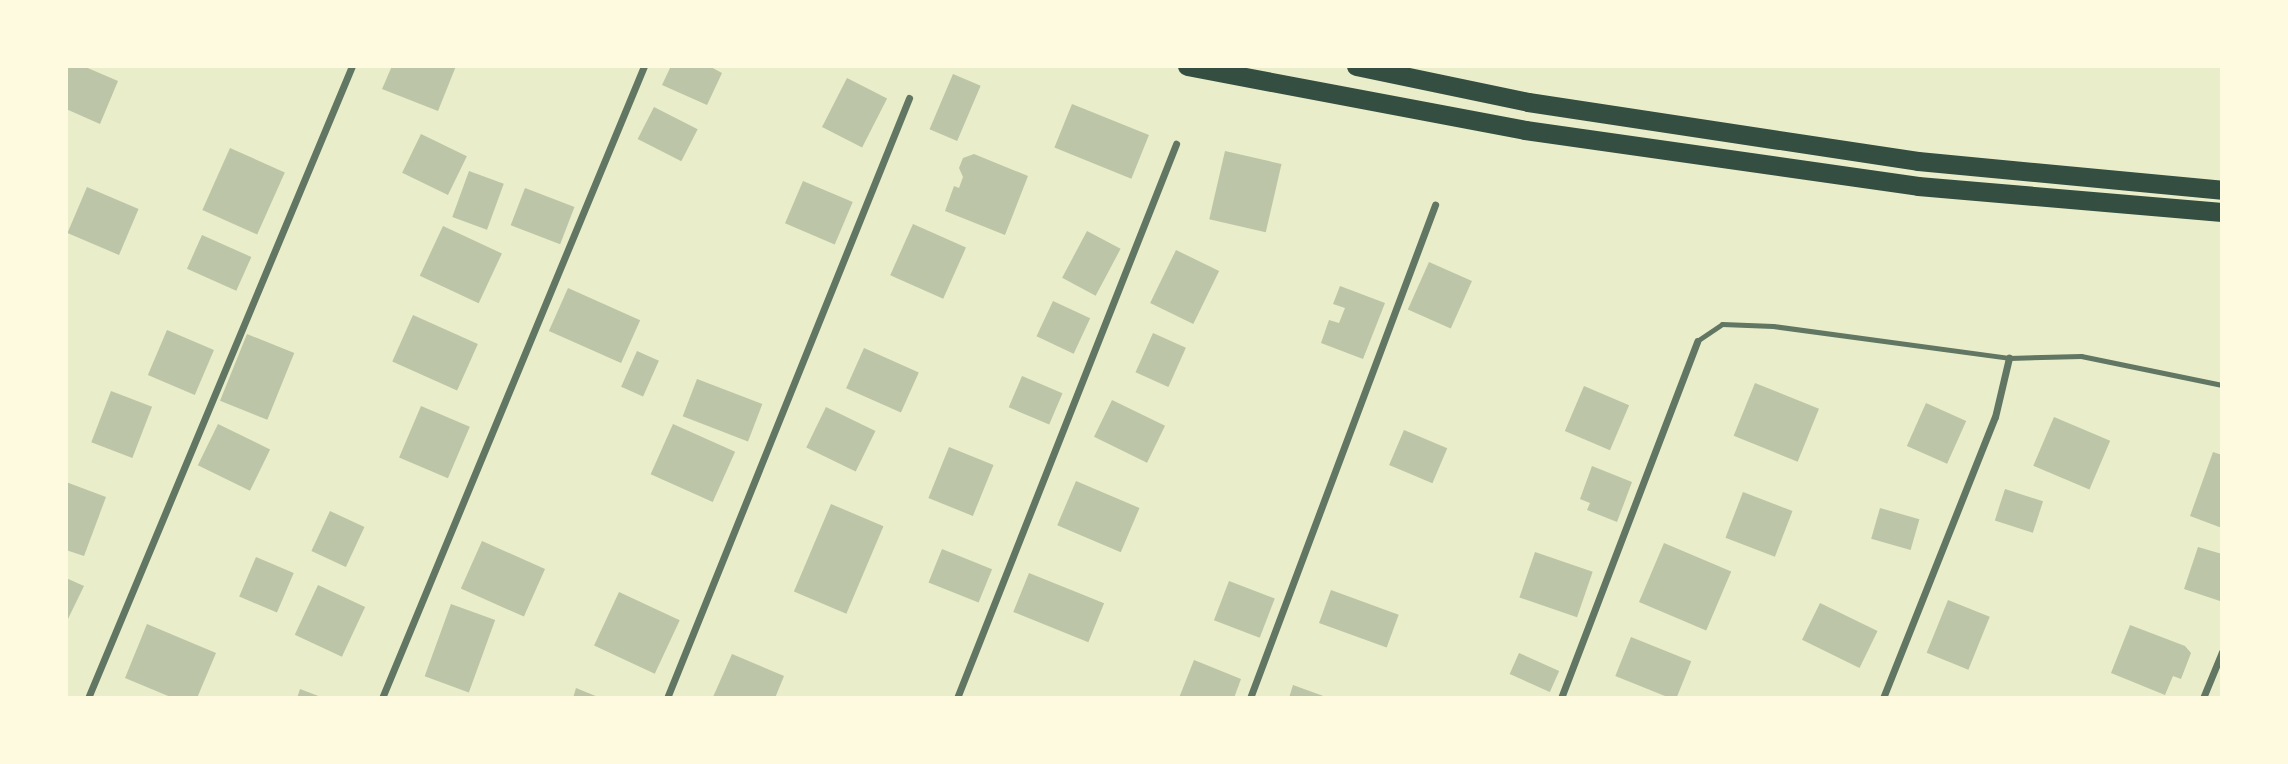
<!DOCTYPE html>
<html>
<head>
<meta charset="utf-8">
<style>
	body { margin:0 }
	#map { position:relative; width:2288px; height:764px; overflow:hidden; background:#e9edc9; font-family:Raleway,sans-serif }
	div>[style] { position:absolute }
	.building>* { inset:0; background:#bcc5a7; transform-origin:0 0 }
	.service>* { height:5px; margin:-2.5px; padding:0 2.5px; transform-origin:2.5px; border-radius:2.5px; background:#617663 }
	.minor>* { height:7px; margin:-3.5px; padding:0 3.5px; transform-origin:3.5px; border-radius:3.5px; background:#617663 }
	.trunk>* { height:19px; margin:-9.5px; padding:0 9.5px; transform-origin:9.5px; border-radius:9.5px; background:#344e41 }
	span { translate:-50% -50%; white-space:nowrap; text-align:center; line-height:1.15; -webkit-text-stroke:6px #fefae0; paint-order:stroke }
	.frame { position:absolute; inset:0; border:68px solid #fefae0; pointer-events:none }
</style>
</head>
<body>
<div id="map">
	<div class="building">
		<i style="clip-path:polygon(66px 66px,83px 66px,118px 81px,100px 124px,66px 109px)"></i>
		<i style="clip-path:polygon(392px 66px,456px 66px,438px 111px,382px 89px)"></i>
		<i style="clip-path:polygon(671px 66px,709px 66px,722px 73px,707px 105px,662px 85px)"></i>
		<i style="left:953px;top:74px;width:30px;height:60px;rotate:23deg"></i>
		<i style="left:847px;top:78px;width:45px;height:55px;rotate:27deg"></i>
		<i style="left:1072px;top:104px;width:83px;height:47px;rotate:22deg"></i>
		<i style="left:654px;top:107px;width:49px;height:36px;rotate:27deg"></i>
		<i style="left:421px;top:134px;width:51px;height:43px;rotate:26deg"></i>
		<i style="left:230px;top:148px;width:60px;height:68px;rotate:24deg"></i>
		<i style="left:1225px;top:151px;width:58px;height:70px;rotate:13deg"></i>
		<i style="clip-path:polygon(974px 154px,1028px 176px,1005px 235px,945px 211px,954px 186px,959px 188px,963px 177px,959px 168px,963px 158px)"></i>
		<i style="left:469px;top:171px;width:37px;height:49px;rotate:20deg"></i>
		<i style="left:803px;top:181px;width:54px;height:46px;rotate:23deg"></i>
		<i style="left:87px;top:187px;width:56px;height:50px;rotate:23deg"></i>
		<i style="left:525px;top:188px;width:53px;height:40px;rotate:21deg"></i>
		<i style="left:913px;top:224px;width:58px;height:56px;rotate:24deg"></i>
		<i style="left:443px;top:226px;width:65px;height:55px;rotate:25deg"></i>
		<i style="left:1087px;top:231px;width:38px;height:53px;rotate:28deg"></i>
		<i style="left:202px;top:235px;width:54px;height:37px;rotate:24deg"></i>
		<i style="left:1176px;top:250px;width:48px;height:59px;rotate:26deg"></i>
		<i style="left:1429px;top:262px;width:47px;height:52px;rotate:24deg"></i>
		<i style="clip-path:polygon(1340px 286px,1385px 303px,1363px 359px,1321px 343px,1329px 320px,1339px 323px,1345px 308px,1333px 304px)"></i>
		<i style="left:568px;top:288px;width:79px;height:47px;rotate:24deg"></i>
		<i style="left:1053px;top:301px;width:41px;height:39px;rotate:25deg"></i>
		<i style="left:413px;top:315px;width:71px;height:51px;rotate:24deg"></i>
		<i style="left:167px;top:330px;width:51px;height:49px;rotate:23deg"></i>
		<i style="left:1153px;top:333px;width:36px;height:43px;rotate:24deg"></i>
		<i style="left:247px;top:334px;width:51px;height:72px;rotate:22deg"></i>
		<i style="left:864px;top:348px;width:60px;height:44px;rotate:24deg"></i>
		<i style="left:637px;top:351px;width:24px;height:39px;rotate:24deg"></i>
		<i style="left:1022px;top:376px;width:44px;height:34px;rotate:23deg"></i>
		<i style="left:697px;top:379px;width:70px;height:40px;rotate:21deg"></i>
		<i style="left:1755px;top:383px;width:69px;height:57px;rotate:22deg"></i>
		<i style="left:1584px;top:386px;width:49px;height:49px;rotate:23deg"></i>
		<i style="left:111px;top:391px;width:44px;height:55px;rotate:21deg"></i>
		<i style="left:1112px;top:400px;width:59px;height:41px;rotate:26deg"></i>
		<i style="left:1926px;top:403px;width:44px;height:47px;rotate:24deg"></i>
		<i style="left:421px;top:406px;width:53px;height:56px;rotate:23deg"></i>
		<i style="left:826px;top:407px;width:55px;height:45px;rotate:26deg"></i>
		<i style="left:2054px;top:417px;width:61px;height:53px;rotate:23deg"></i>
		<i style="left:218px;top:424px;width:58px;height:46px;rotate:26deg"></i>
		<i style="left:673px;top:424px;width:68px;height:55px;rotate:24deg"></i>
		<i style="left:1404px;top:430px;width:47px;height:38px;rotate:23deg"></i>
		<i style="left:949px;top:447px;width:48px;height:55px;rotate:22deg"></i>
		<i style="clip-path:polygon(2213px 452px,2222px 455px,2222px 528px,2190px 516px)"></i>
		<i style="clip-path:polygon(1592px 466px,1632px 482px,1617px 522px,1587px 510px,1590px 503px,1580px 499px)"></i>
		<i style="left:1076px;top:481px;width:69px;height:48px;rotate:23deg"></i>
		<i style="clip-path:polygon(66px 482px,106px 497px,84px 556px,66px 550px)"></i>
		<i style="left:2005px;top:489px;width:40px;height:33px;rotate:18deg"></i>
		<i style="left:1743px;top:492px;width:53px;height:49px;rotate:21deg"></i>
		<i style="left:831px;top:504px;width:57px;height:95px;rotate:23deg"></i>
		<i style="left:1880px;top:508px;width:41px;height:32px;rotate:16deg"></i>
		<i style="left:330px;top:511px;width:38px;height:44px;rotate:25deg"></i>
		<i style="left:482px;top:541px;width:69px;height:52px;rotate:24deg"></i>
		<i style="left:1664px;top:543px;width:73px;height:64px;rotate:23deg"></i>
		<i style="clip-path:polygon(2198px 547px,2222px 554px,2220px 601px,2184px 589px)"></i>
		<i style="left:942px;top:549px;width:54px;height:36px;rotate:22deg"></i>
		<i style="left:1535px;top:552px;width:61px;height:48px;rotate:19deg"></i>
		<i style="left:256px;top:557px;width:41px;height:43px;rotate:23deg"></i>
		<i style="left:1029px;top:573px;width:81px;height:42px;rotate:22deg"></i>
		<i style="clip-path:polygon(66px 578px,84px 586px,66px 623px)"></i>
		<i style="left:1229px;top:581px;width:49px;height:42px;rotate:21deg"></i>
		<i style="left:318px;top:585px;width:52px;height:55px;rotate:25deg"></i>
		<i style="left:1331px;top:590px;width:72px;height:35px;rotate:20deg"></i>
		<i style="left:619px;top:592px;width:67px;height:59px;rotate:25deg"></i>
		<i style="left:1948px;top:600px;width:45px;height:57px;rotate:22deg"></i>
		<i style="left:1820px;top:603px;width:64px;height:41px;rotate:26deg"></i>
		<i style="left:451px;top:604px;width:47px;height:77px;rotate:20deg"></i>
		<i style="clip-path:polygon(147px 624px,216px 653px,197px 698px,173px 698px,125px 678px)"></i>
		<i style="clip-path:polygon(2130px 625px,2185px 646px,2191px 653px,2181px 679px,2173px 676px,2165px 695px,2111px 673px)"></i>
		<i style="left:1631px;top:637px;width:65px;height:42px;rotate:22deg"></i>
		<i style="left:1519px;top:653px;width:44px;height:23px;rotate:24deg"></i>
		<i style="clip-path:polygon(732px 654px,784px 676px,775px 698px,713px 697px)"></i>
		<i style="clip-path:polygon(1194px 660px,1241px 679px,1234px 698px,1179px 698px)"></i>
		<i style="clip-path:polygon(1293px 685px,1326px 697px,1326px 698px,1289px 698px)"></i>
		<i style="clip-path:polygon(576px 688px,598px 697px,598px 698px,573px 698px)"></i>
		<i style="clip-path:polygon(300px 689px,321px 697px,321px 698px,297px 698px)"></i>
	</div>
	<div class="service">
		<i style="left:1697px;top:341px;width:30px;rotate:-34deg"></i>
		<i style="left:1722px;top:324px;width:51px;rotate:2.2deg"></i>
		<i style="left:1773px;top:326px;width:238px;rotate:7.7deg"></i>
		<i style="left:2009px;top:358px;width:72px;rotate:-1.6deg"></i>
		<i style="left:2081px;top:356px;width:144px;rotate:11.6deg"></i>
	</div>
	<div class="minor">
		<i style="left:88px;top:698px;width:685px;rotate:-67.33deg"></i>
		<i style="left:382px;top:698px;width:684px;rotate:-67.48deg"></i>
		<i style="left:667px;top:698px;width:647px;rotate:-68.03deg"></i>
		<i style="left:957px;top:698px;width:596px;rotate:-68.43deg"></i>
		<i style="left:1250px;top:698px;width:527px;rotate:-69.43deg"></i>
		<i style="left:1561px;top:698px;width:382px;rotate:-69.1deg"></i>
		<i style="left:1883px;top:698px;width:302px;rotate:-68.3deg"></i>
		<i style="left:1995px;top:417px;width:61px;rotate:-76.7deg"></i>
		<i style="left:2203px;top:698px;width:50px;rotate:-67.6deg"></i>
	</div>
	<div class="trunk">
		<i style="left:1187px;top:66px;width:344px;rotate:10.7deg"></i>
		<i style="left:1525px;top:130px;width:397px;rotate:8.1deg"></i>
		<i style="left:1918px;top:186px;width:305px;rotate:4.9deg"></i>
		<i style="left:1356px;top:66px;width:176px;rotate:11.8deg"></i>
		<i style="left:1528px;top:102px;width:394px;rotate:8.6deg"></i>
		<i style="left:1918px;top:161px;width:305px;rotate:5.4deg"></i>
	</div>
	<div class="frame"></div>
</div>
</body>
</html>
